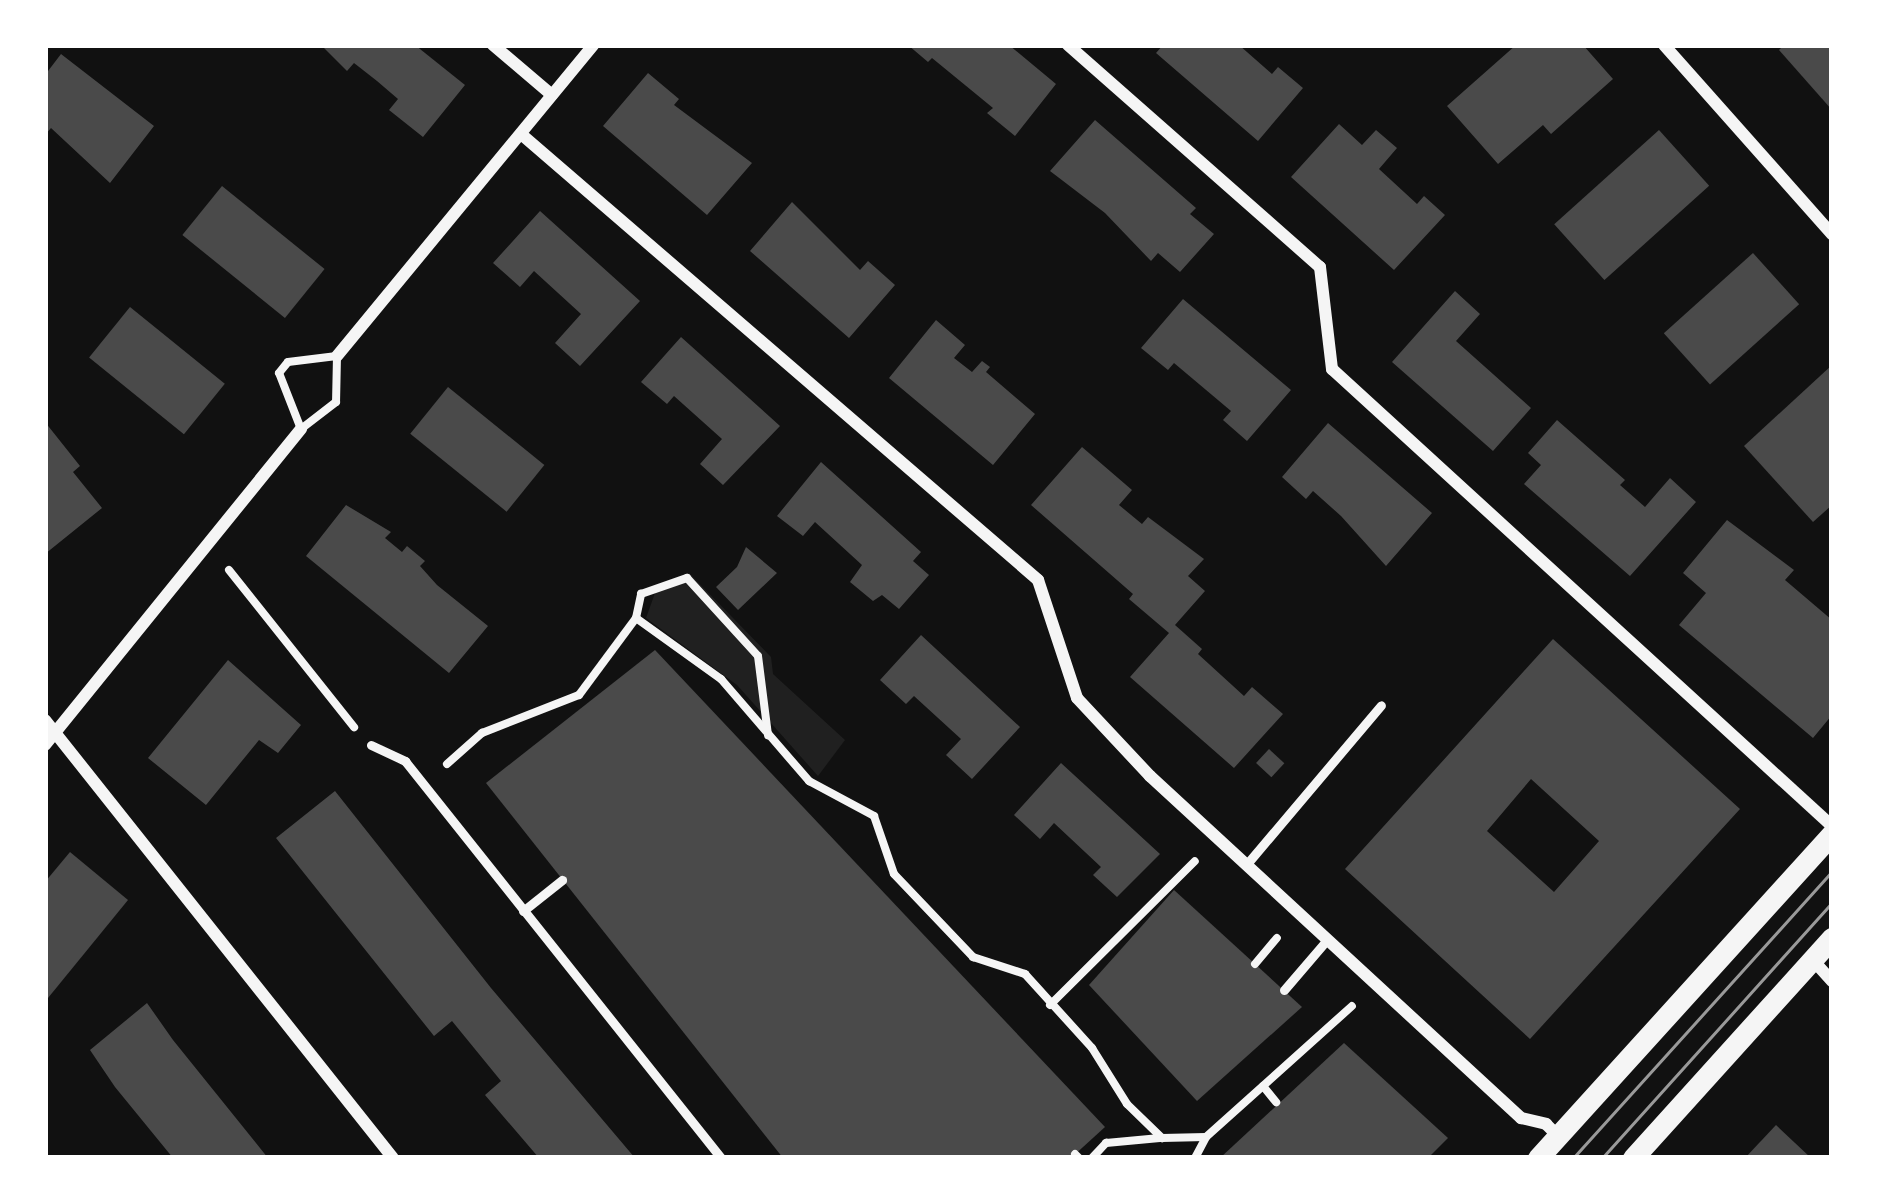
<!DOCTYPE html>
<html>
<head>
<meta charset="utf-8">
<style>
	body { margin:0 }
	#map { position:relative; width:1877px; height:1203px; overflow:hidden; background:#111; font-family:"Titillium Web",sans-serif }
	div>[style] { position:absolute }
	.green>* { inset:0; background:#202020 }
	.building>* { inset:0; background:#4a4a4a; transform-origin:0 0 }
	.path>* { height:8px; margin:-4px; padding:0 4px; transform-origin:4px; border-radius:4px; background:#f5f5f5 }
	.service>* { height:9px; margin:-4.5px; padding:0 4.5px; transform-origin:4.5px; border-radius:4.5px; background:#f5f5f5 }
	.minor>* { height:12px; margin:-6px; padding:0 6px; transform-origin:6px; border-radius:6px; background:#f5f5f5 }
	.tertiary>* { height:21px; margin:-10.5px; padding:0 10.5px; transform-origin:10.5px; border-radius:10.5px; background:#f5f5f5 }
	.tram>* { height:3px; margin:-1.5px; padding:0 1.5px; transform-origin:1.5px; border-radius:1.5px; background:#9a9a9a }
	span { translate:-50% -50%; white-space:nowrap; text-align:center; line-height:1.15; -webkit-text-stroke:12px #fff; paint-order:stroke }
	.frame { position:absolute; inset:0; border:48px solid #fff; pointer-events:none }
</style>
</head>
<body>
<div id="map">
	<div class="green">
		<i style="clip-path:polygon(689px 573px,771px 657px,773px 674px,845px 740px,818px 776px,737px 685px,646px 618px,655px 593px)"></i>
	</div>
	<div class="building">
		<i style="clip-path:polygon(321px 45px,415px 45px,465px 85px,423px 137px,389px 110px,398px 99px,377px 81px,354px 63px,347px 71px)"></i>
		<i style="clip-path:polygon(908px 45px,1009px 45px,1056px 84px,1015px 136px,987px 113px,993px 108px,932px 58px,928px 62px)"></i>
		<i style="clip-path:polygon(1163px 45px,1239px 45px,1272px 74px,1278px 67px,1303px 88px,1258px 141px,1156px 53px)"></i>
		<i style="clip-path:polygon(1516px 45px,1583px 45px,1613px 79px,1551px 134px,1543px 125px,1498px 164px,1447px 106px)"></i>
		<i style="clip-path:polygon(1784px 45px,1832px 45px,1832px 110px,1779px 50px)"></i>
		<i style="clip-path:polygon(61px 54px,154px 126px,110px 183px,51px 128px,45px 135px,45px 75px)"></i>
		<i style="clip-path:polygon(648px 73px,679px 99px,674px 105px,752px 163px,707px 215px,603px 126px)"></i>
		<i style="clip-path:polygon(1095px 120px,1196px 208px,1190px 214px,1214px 234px,1180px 272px,1158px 253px,1151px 261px,1105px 213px,1050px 171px)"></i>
		<i style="clip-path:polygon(1339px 124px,1362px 145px,1376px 130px,1397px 148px,1379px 169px,1417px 204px,1424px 196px,1445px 215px,1394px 270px,1291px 177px)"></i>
		<i style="left:1659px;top:130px;width:75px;height:141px;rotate:48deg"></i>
		<i style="left:222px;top:186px;width:132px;height:63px;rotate:39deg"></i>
		<i style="clip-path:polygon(792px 202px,860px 270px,868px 261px,895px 285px,849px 338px,750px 251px)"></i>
		<i style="clip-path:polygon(540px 211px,640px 301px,580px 366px,555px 343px,581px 314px,534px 271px,520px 287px,493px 263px)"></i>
		<i style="left:1753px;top:253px;width:69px;height:120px;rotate:48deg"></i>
		<i style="clip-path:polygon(1455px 291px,1480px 314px,1456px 341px,1531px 408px,1493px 451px,1392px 362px)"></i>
		<i style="clip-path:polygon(1183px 299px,1291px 390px,1247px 441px,1223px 420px,1231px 411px,1174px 363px,1168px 370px,1141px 348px)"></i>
		<i style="left:130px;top:307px;width:122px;height:65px;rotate:39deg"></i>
		<i style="clip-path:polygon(936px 320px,965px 345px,954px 358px,972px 372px,982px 361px,990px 367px,986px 372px,1035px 414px,993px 465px,889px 378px)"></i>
		<i style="clip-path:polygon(681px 337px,780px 426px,723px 485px,700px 464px,722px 439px,674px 396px,667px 404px,641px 382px)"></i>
		<i style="clip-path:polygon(1832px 365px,1832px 505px,1813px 522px,1744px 446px)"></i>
		<i style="left:448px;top:387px;width:124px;height:60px;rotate:39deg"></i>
		<i style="clip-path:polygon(1557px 420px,1625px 480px,1620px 485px,1645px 507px,1670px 478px,1696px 502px,1630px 576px,1524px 484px,1541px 465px,1528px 453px)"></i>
		<i style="clip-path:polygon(45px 422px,80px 466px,73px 472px,102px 508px,45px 554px)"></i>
		<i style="clip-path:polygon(1328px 423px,1432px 513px,1386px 566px,1341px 516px,1313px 491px,1306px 499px,1282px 477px)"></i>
		<i style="clip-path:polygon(1082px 447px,1132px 490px,1119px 505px,1142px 524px,1148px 517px,1204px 559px,1188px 576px,1205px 591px,1175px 625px,1202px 649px,1198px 654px,1244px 696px,1252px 687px,1283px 714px,1234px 768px,1130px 677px,1169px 633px,1129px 599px,1133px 594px,1031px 505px)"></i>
		<i style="clip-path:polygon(821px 462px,921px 552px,913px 561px,929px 575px,899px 609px,882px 595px,873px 601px,850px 582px,862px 565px,815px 522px,803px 536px,777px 516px)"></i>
		<i style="clip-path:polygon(346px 505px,391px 532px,385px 538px,402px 552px,407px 546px,425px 561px,420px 566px,437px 585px,488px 626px,449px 673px,306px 556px)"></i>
		<i style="clip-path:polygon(1727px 520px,1794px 570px,1785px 580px,1832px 620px,1832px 715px,1813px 738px,1679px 625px,1706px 593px,1683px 573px)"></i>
		<i style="clip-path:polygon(746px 547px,777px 573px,738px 610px,716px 587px,737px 567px)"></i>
		<i style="clip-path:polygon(921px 635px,1020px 727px,972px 779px,946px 755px,961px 739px,914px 696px,906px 704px,880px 680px)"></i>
		<i style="clip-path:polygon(evenodd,1553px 639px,1740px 809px,1530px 1039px,1345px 869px,1553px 639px,1531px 779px,1599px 841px,1554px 892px,1487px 831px,1531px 779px)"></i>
		<i style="clip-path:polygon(655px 650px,1105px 1127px,1071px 1158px,783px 1158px,486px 783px)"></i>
		<i style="clip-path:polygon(228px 660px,301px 725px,278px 753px,259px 740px,206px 805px,148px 758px)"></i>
		<i style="left:1269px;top:749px;width:21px;height:19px;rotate:43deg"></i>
		<i style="clip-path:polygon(1061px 763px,1160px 854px,1117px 897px,1093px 875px,1101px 867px,1054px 823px,1040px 839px,1014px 815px)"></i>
		<i style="clip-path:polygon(335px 791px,491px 988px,635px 1158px,539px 1158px,485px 1095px,501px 1081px,452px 1021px,434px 1036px,276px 838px)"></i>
		<i style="clip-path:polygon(70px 852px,128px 900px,48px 998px,45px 882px)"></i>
		<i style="clip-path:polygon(1174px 890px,1302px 1007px,1197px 1101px,1089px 985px)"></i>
		<i style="clip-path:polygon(147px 1003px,173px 1040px,268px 1158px,173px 1158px,115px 1087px,90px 1050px)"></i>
		<i style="clip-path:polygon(1344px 1043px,1448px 1138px,1428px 1158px,1220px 1158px)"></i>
		<i style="clip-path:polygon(1776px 1125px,1811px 1158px,1745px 1158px)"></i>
	</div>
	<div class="path">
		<i style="left:337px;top:356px;width:46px;rotate:91.2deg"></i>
		<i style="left:336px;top:402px;width:44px;rotate:142.4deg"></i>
		<i style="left:301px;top:429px;width:60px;rotate:-111.4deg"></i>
		<i style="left:279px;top:373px;width:14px;rotate:-51deg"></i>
		<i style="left:288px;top:362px;width:49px;rotate:-7deg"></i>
		<i style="left:229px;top:570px;width:201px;rotate:51.5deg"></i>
		<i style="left:636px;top:618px;width:25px;rotate:-78deg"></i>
		<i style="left:641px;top:594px;width:49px;rotate:-19.2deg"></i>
		<i style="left:687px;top:578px;width:105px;rotate:47.7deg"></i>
		<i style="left:758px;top:656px;width:80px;rotate:82.8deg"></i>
		<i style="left:447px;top:764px;width:47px;rotate:-41.5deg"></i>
		<i style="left:482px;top:733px;width:104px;rotate:-21.4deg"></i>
		<i style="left:579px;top:695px;width:96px;rotate:-53.5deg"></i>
		<i style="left:636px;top:618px;width:105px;rotate:35.7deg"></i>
		<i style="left:721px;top:679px;width:135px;rotate:49.2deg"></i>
		<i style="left:809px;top:781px;width:74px;rotate:28.3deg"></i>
		<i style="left:874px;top:816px;width:61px;rotate:71deg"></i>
		<i style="left:894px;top:874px;width:115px;rotate:46.4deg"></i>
		<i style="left:973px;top:957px;width:55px;rotate:18.1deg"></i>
		<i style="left:1025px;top:974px;width:100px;rotate:47.8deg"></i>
		<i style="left:1092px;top:1048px;width:66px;rotate:58deg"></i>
		<i style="left:1127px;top:1104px;width:49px;rotate:44.2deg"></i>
		<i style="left:1162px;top:1138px;width:44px;rotate:-1.3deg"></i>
		<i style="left:1206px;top:1137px;width:196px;rotate:-41.9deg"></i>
		<i style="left:1255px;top:964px;width:34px;rotate:-50deg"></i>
		<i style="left:1050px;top:1005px;width:204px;rotate:-44.8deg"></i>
		<i style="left:1263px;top:1086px;width:21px;rotate:51deg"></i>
		<i style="left:1075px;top:1154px;width:6px;rotate:45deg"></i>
		<i style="left:1092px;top:1158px;width:21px;rotate:-47deg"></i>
		<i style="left:1106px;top:1143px;width:54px;rotate:-5.3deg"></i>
		<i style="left:1195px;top:1158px;width:21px;rotate:-62deg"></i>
	</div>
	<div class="service">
		<i style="left:371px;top:745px;width:38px;rotate:25deg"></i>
		<i style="left:405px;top:761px;width:507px;rotate:51.48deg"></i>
		<i style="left:1246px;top:865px;width:209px;rotate:-49.8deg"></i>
		<i style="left:523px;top:911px;width:50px;rotate:-38.5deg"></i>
		<i style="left:1284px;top:990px;width:65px;rotate:-49.4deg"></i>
	</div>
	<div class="minor">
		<i style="left:493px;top:45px;width:77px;rotate:40.3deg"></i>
		<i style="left:1068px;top:45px;width:336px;rotate:41.4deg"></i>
		<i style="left:1320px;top:267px;width:103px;rotate:83.3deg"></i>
		<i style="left:1332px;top:369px;width:677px;rotate:42.43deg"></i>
		<i style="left:1664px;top:45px;width:253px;rotate:48.4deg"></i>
		<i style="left:521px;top:134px;width:683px;rotate:40.78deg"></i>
		<i style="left:1038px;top:580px;width:124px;rotate:71.7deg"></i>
		<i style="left:1077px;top:698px;width:107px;rotate:46.9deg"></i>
		<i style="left:1150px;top:776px;width:505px;rotate:42.67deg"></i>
		<i style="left:1521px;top:1118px;width:26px;rotate:13deg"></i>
		<i style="left:1546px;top:1124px;width:17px;rotate:45deg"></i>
		<i style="left:337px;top:356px;width:403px;rotate:-50.5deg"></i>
		<i style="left:45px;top:720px;width:559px;rotate:51.53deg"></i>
		<i style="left:45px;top:745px;width:407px;rotate:-51deg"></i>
		<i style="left:1812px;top:959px;width:30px;rotate:48deg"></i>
	</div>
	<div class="tertiary">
		<i style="left:1538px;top:1158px;width:438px;rotate:-47.8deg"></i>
		<i style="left:1633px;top:1158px;width:297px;rotate:-47.9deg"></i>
	</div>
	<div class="tram">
		<i style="left:1573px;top:1158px;width:387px;rotate:-47.9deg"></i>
		<i style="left:1602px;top:1158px;width:343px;rotate:-48deg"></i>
	</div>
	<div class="frame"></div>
</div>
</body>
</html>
